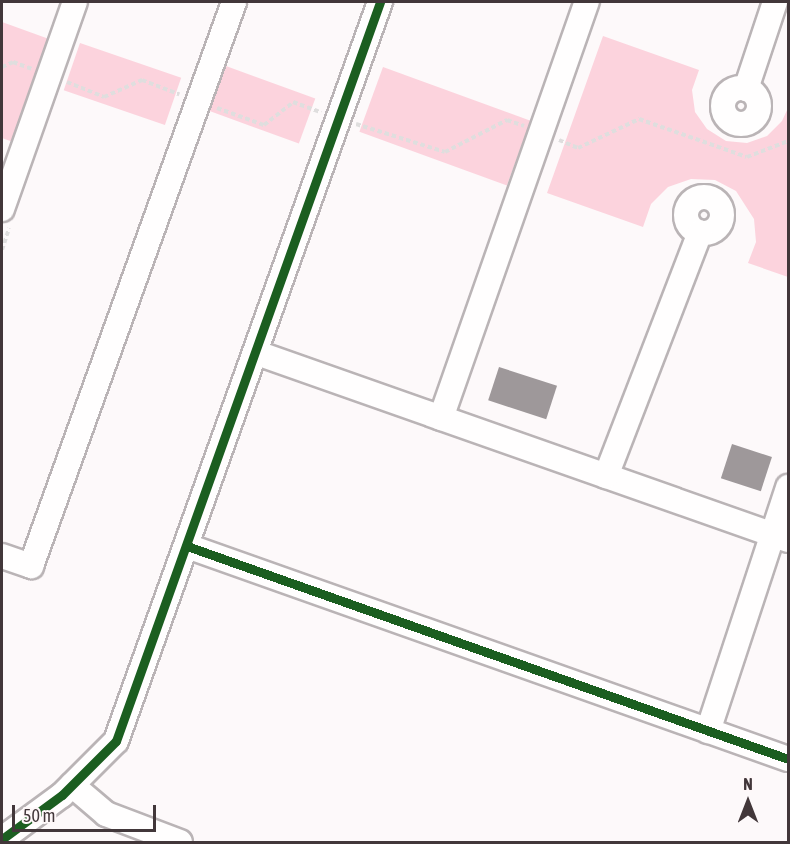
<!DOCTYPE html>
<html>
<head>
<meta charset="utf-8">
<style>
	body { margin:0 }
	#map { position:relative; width:790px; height:844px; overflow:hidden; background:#fdf9fa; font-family:"Asap Condensed",sans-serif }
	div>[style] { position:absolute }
	.green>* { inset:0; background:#fcd3dd; transform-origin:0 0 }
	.building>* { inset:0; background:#9e989a; transform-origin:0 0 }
	.path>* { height:4px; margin-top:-2px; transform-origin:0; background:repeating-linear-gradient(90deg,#dfdede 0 4.5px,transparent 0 7.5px) }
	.roads { filter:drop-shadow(2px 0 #bab4b6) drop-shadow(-2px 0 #bab4b6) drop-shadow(0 2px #bab4b6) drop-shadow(0 -2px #bab4b6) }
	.minor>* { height:24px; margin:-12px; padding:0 12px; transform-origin:12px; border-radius:12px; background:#fffefe }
	.minor>.ring { margin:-12px; padding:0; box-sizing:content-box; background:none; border:24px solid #fffefe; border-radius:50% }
	.cycleway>* { height:9px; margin:-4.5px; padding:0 4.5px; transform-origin:4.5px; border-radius:4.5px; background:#1b5e20 }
	span { translate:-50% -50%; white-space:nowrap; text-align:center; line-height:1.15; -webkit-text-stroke:6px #fef8f9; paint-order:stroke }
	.frame { position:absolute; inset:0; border:3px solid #42373a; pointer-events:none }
	.north { position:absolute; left:718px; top:772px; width:60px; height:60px; -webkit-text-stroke:4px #fef8f9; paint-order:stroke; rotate:0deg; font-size:16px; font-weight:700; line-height:24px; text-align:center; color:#42373a }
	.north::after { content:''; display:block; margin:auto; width:21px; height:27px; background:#42373a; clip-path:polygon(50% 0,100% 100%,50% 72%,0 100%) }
	.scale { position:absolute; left:12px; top:805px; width:144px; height:27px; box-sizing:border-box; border:3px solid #42373a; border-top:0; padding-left:8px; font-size:18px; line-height:21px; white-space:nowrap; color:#42373a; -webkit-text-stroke:4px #fef8f9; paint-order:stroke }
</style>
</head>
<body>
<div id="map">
	<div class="green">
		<i style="clip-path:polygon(2px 22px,49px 39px,13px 142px,2px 138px)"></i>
		<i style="clip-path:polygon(603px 36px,699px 70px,692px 90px,695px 112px,707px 129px,726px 141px,747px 143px,767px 136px,782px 121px,788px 108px,788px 277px,748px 263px,756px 242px,754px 219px,736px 191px,715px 180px,691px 179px,668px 187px,651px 204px,643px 227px,547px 193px)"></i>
		<i style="left:80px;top:43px;width:107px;height:50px;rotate:19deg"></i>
		<i style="left:226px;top:66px;width:95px;height:48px;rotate:20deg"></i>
		<i style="left:383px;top:67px;width:157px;height:69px;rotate:20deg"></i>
	</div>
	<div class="building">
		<i style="left:499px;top:367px;width:61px;height:35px;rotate:18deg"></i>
		<i style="left:732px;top:444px;width:42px;height:36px;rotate:18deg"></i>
	</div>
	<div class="path">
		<i style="left:2px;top:67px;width:12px;rotate:-24deg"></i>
		<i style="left:13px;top:62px;width:20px;rotate:20deg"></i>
		<i style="left:67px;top:82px;width:40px;rotate:22deg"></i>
		<i style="left:104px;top:97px;width:42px;rotate:-24.1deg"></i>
		<i style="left:142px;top:80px;width:40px;rotate:21deg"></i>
		<i style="left:217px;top:108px;width:50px;rotate:19.9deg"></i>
		<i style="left:264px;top:125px;width:37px;rotate:-38deg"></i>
		<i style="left:293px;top:102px;width:30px;rotate:20deg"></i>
		<i style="left:356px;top:124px;width:93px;rotate:17.5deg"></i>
		<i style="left:445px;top:152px;width:70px;rotate:-27.3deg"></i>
		<i style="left:507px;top:120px;width:18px;rotate:19deg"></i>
		<i style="left:559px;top:140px;width:21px;rotate:23deg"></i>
		<i style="left:578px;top:148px;width:68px;rotate:-25.4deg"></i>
		<i style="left:639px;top:119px;width:114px;rotate:19.4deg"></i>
		<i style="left:747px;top:157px;width:44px;rotate:-21.3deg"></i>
		<i style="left:2px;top:250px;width:23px;rotate:-72deg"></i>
	</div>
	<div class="roads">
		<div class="minor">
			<i class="ring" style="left:723px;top:88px;width:12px;height:12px"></i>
			<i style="left:746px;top:89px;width:92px;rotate:-71.6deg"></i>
			<i class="ring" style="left:686px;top:197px;width:12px;height:12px"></i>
			<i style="left:2px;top:209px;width:219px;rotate:-70.6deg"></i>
			<i style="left:257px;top:353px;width:563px;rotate:19.4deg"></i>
			<i style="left:441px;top:418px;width:441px;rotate:-70.7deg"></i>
			<i style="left:606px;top:476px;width:261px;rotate:-68.9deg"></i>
			<i style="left:187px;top:546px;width:638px;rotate:19.51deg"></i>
			<i style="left:2px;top:556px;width:31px;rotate:19deg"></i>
			<i style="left:31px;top:566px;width:599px;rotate:-70.2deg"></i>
			<i style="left:708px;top:731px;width:257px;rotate:-71.8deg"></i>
			<i style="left:72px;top:785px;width:45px;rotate:40.5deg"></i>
			<i style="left:106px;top:814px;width:79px;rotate:20.7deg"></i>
			<i style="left:2px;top:839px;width:74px;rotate:-36.3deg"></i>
			<i style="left:62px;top:795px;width:76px;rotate:-45deg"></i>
			<i style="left:116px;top:741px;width:785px;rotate:-70.34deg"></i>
		</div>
	</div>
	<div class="cycleway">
		<i style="left:187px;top:546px;width:638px;rotate:19.51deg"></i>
		<i style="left:2px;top:839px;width:74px;rotate:-36.3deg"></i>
		<i style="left:62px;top:795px;width:76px;rotate:-45deg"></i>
		<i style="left:116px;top:741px;width:785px;rotate:-70.34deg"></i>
	</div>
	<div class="frame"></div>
	<div class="north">N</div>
	<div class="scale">50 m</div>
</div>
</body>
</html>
